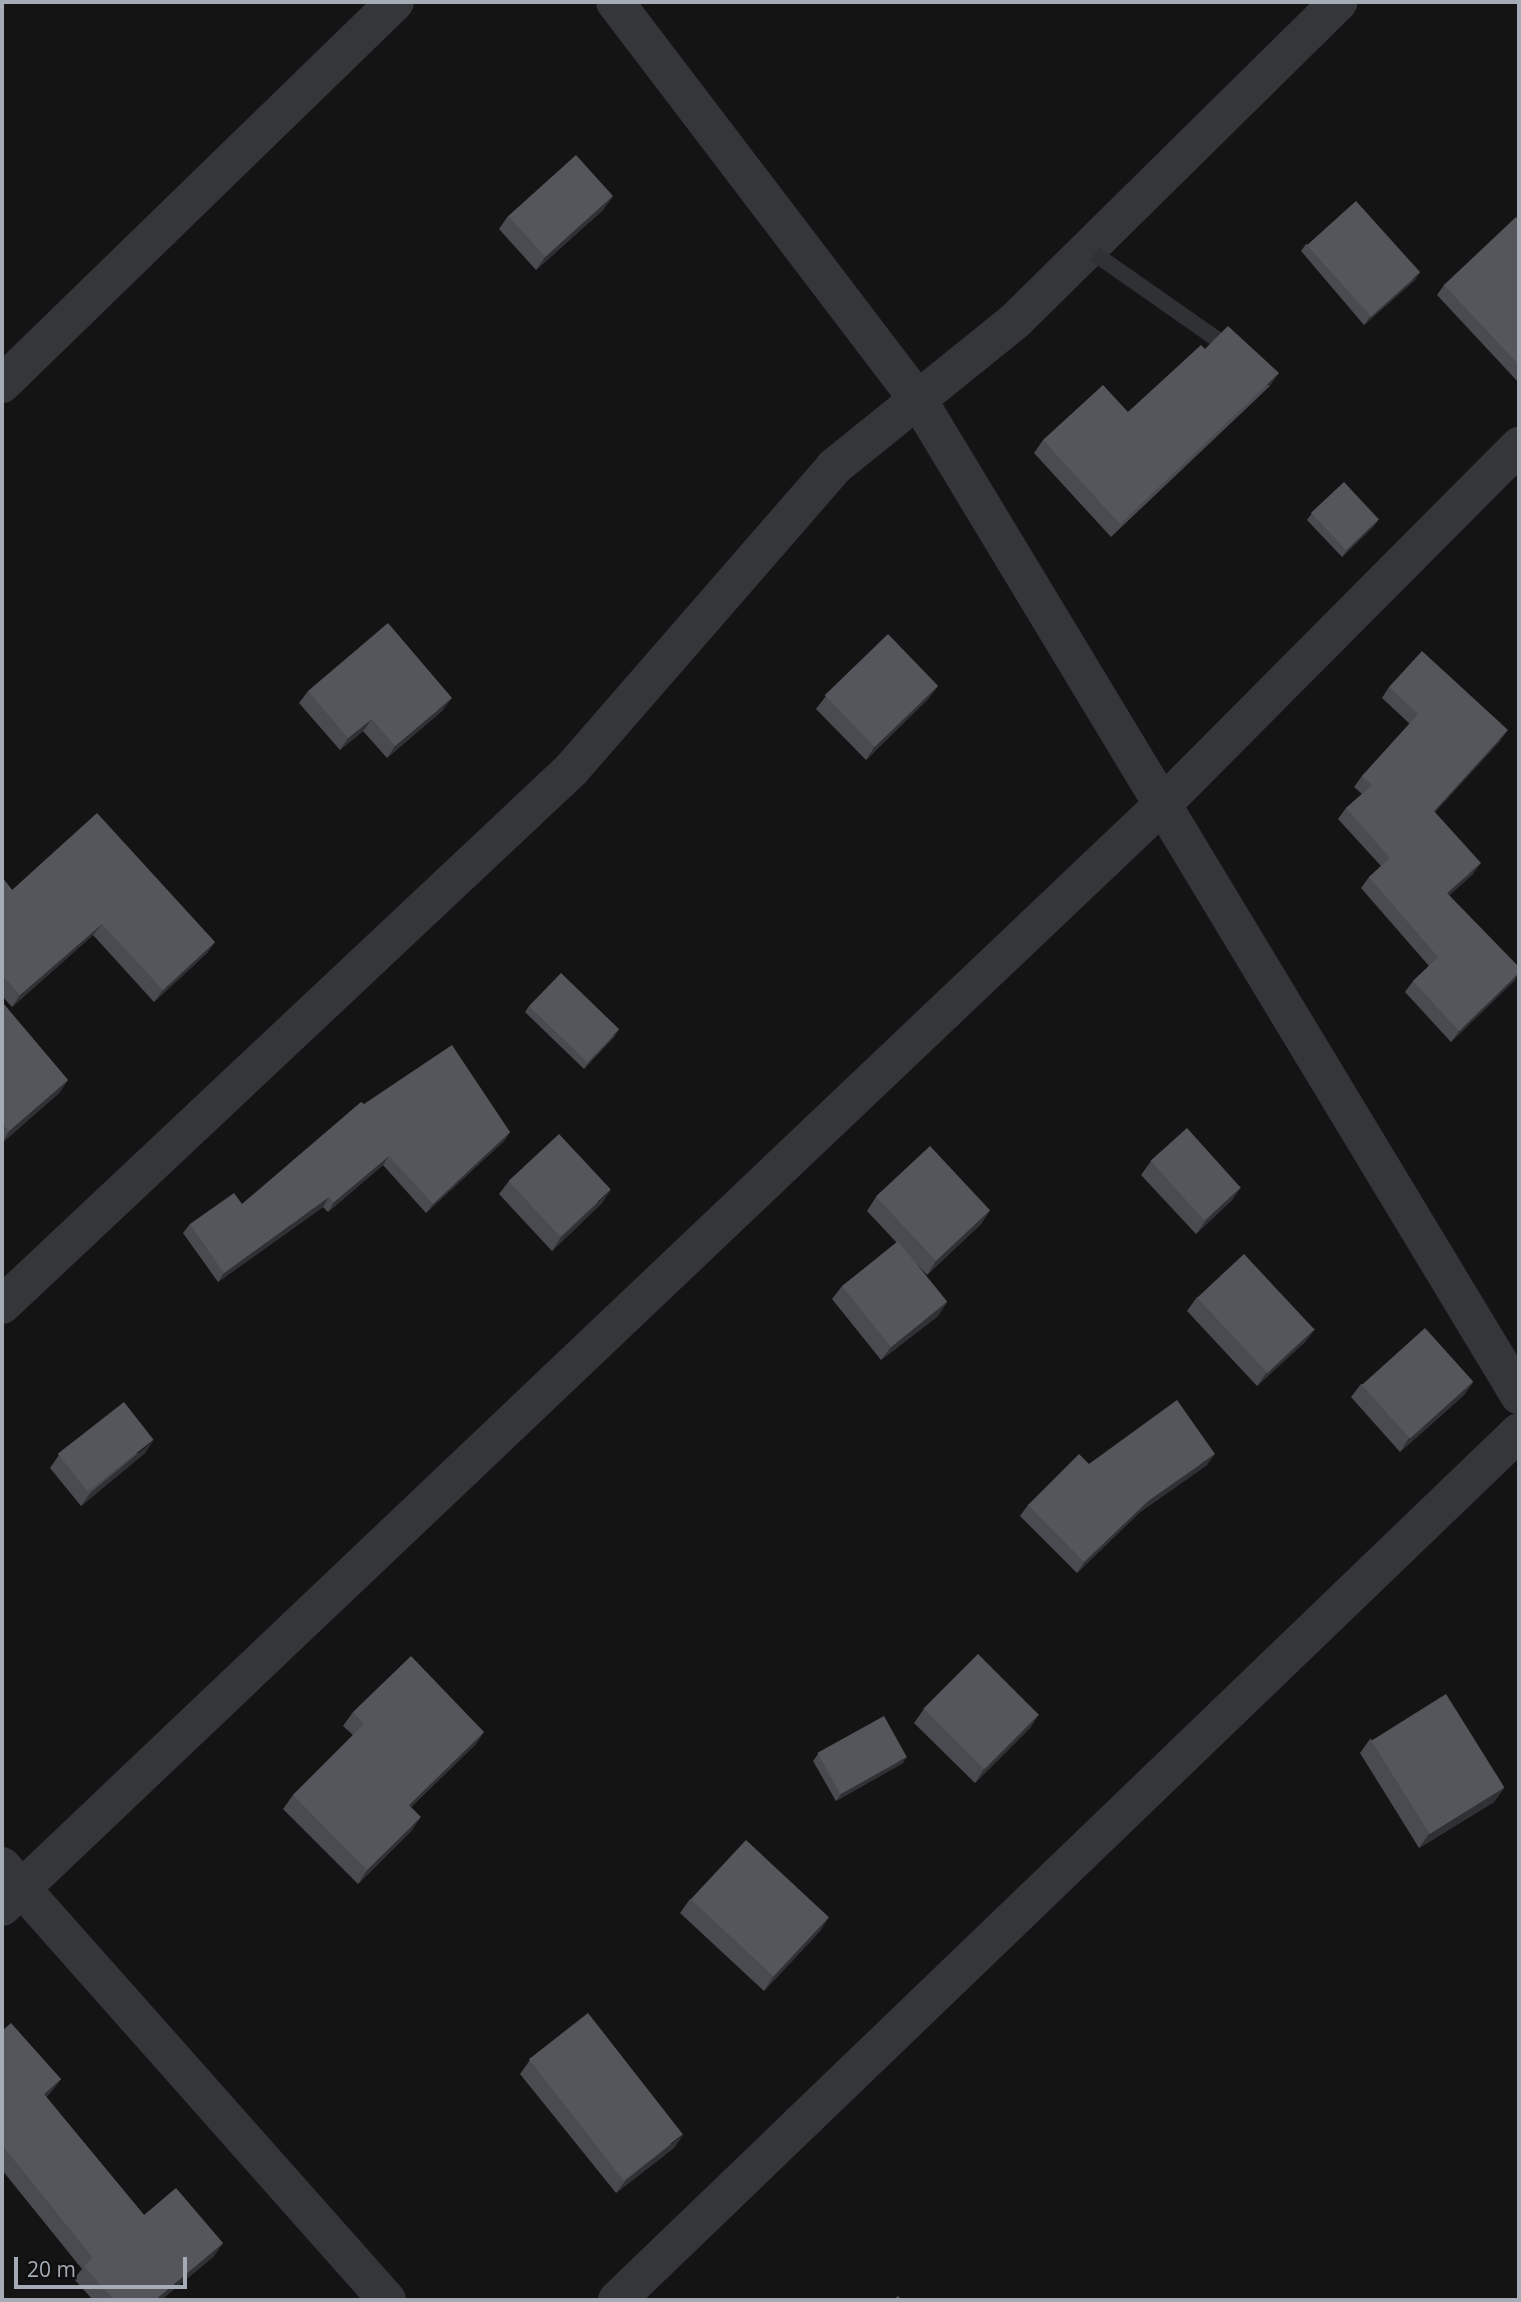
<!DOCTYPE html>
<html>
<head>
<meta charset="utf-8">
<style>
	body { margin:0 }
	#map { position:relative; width:1521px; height:2302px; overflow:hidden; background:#141415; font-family:"Open Sans",sans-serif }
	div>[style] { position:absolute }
	.minor>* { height:38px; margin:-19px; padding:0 19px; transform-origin:19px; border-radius:19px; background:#35363a }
	.wall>* { inset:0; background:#4a4b50 }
	.shaded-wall>* { inset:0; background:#303134; transform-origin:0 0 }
	.building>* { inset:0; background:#54565b; transform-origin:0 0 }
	span { translate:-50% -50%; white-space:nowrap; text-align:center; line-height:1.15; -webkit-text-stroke:6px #0f0f10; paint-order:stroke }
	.frame { position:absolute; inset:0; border:4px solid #a6acb5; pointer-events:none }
	.scale { position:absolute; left:14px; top:2257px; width:173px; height:32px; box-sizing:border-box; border:4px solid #a6acb5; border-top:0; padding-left:9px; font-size:21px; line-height:24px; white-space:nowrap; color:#a6acb5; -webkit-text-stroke:5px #0f0f10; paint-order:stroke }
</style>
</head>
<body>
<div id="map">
	<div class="minor">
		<i style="left:615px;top:2px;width:498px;rotate:52.7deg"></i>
		<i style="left:917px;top:398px;width:1165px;rotate:58.88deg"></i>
		<i style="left:2px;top:384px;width:548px;rotate:-44.19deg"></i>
		<i style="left:2px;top:1305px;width:781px;rotate:-43.24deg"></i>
		<i style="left:571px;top:770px;width:401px;rotate:-49deg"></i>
		<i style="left:834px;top:467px;width:234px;rotate:-38.9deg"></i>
		<i style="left:1016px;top:320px;width:453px;rotate:-44.6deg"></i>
		<i style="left:2px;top:1866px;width:580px;rotate:48.42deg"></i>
		<i style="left:2px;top:1907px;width:1599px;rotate:-43.53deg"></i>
		<i style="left:1161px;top:806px;width:508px;rotate:-45.16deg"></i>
		<i style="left:617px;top:2300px;width:1252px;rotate:-43.9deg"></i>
	</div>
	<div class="wall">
		<i style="clip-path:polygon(613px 196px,603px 210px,536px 270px,499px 229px,508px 216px)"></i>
		<i style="clip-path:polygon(1519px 220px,1519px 383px,1437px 295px,1444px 285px)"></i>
		<i style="clip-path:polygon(1306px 244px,1415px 280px,1364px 325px,1301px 251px)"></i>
		<i style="clip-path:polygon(1205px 349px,1270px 386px,1111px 537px,1034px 453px,1043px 440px,1128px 412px)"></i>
		<i style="clip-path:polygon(1312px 513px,1379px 519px,1374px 526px,1342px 557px,1307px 520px)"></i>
		<i style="clip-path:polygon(938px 686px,928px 699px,866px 760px,816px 709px,826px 696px)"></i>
		<i style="clip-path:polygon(1389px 687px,1500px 741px,1435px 812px,1473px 874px,1449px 895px,1515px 980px,1451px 1042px,1405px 992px,1413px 981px,1429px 966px,1361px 888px,1369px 877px,1381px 866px,1338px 819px,1346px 808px,1362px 794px,1354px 787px,1362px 776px,1410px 724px,1382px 698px)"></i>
		<i style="clip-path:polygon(308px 691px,443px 710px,387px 758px,363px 731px,340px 750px,299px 703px)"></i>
		<i style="clip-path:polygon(2px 877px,12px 890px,215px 942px,207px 953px,154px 1002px,93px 935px,12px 1007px,2px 996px)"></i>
		<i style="clip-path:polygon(2px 1002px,68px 1080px,59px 1093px,2px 1143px)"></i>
		<i style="clip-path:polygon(529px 1006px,615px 1036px,584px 1069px,525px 1012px)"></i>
		<i style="clip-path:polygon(364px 1104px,510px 1132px,504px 1141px,426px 1213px,383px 1165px,328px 1212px,323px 1207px,218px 1282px,183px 1233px,190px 1224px,242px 1204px)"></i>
		<i style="clip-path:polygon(1151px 1161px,1241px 1187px,1232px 1200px,1196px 1234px,1141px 1175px)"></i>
		<i style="clip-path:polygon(509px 1181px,602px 1203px,552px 1251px,499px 1194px)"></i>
		<i style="clip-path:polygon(876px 1197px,990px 1210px,981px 1224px,927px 1275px,915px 1262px,947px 1302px,938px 1316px,881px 1360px,832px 1299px,842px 1286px,897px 1243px,867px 1211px)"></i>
		<i style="clip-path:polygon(1197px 1297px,1315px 1329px,1305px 1342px,1257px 1386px,1187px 1311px)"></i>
		<i style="clip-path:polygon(1473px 1382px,1464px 1395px,1400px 1452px,1351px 1397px,1361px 1384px)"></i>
		<i style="clip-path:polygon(145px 1453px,81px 1506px,50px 1468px,59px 1455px)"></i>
		<i style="clip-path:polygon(1089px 1464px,1207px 1465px,1140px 1512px,1077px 1573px,1020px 1516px,1028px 1505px)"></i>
		<i style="clip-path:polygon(924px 1709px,1039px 1714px,1030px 1728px,975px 1783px,914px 1723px)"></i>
		<i style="clip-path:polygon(353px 1712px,484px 1732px,475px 1745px,411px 1807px,412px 1830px,358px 1884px,283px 1809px,293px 1795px,353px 1735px,343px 1726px)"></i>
		<i style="clip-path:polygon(1370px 1739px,1504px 1788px,1494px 1802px,1419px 1848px,1360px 1753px)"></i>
		<i style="clip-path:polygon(818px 1754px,903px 1763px,836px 1801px,813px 1761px)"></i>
		<i style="clip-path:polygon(690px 1899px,829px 1917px,820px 1931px,764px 1991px,680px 1913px)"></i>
		<i style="clip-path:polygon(2px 2031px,61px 2079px,51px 2092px,46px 2097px,144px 2215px,223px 2243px,213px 2257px,161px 2300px,93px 2300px,74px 2279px,82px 2269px,2px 2170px)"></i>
		<i style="clip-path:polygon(530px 2060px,675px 2147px,616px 2193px,520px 2074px)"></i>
	</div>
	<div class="shaded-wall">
		<i style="clip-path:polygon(613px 196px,603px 210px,536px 270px,545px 257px)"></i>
		<i style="clip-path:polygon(1420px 273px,1415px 280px,1364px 325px,1369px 318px)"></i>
		<i style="left:1279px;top:373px;width:16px;height:219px;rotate:125deg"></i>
		<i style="clip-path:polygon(1379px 519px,1374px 526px,1342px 557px,1347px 550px)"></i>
		<i style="clip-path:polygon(938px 686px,928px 699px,866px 760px,875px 746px)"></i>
		<i style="clip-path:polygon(452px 698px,443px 710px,387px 758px,395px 746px)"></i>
		<i style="clip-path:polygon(372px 719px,363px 731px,340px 750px,348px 738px)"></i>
		<i style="clip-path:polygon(1508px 730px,1500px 741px,1426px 822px,1434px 811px)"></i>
		<i style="clip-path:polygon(1481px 863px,1473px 874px,1440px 904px,1447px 893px)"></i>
		<i style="clip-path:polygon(102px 924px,93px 935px,12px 1007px,20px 995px)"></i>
		<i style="clip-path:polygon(215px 942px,207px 953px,154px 1002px,163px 990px)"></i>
		<i style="clip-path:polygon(1519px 973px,1515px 980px,1451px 1042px,1459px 1031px)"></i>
		<i style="clip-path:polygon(620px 1029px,615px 1036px,584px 1069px,589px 1062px)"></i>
		<i style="clip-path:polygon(68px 1080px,59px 1093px,2px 1143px,9px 1131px)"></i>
		<i style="clip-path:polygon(510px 1132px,504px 1141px,426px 1213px,433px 1204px)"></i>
		<i style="clip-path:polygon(389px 1156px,383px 1165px,328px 1212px,334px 1202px)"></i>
		<i style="clip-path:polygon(1241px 1187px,1232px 1200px,1196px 1234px,1206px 1220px)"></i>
		<i style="clip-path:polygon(611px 1190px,602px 1203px,552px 1251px,561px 1237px)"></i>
		<i style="clip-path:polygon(329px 1197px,323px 1207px,218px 1282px,224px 1273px)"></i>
		<i style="clip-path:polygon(990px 1210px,981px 1224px,927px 1275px,936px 1261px)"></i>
		<i style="clip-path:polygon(947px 1302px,938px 1316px,881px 1360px,891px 1347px)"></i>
		<i style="clip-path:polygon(1315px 1329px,1305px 1342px,1257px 1386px,1267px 1372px)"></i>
		<i style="clip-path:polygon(1473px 1382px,1464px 1395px,1400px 1452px,1409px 1438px)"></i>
		<i style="clip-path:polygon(154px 1440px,145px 1453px,81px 1506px,90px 1493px)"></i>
		<i style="clip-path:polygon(1215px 1454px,1207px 1465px,1140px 1512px,1077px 1573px,1084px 1562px,1148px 1501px)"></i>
		<i style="clip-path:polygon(1039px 1714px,1030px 1728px,975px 1783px,984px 1769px)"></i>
		<i style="clip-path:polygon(484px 1732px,475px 1745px,399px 1818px,409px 1805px)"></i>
		<i style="clip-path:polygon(907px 1757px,903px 1763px,836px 1801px,841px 1794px)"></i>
		<i style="clip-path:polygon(1504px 1788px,1494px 1802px,1419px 1848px,1429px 1834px)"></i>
		<i style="clip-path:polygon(421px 1817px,412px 1830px,358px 1884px,367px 1870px)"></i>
		<i style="clip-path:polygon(829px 1917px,820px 1931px,764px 1991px,773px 1977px)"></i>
		<i style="clip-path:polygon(61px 2079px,51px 2092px,34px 2107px,44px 2094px)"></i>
		<i style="clip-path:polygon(684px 2134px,675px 2147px,616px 2193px,626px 2180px)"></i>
		<i style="clip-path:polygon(223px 2243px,213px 2257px,161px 2300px,155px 2300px)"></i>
	</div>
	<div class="building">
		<i style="left:576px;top:155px;width:55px;height:91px;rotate:48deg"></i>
		<i style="left:1356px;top:201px;width:96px;height:66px;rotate:48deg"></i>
		<i style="clip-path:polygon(1516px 217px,1519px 220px,1519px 365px,1444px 285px)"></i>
		<i style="clip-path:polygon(1228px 326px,1279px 373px,1120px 524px,1043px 440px,1103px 385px,1128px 412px,1201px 345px,1205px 349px)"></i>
		<i style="left:1344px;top:482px;width:51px;height:45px;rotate:47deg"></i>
		<i style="clip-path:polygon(388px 623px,452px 698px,395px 746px,372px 719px,348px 738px,308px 691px)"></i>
		<i style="left:888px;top:634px;width:72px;height:88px;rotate:46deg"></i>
		<i style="clip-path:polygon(1422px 651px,1508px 730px,1434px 811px,1481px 863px,1447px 893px,1519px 967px,1519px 973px,1459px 1031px,1413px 981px,1438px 957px,1369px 877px,1390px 858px,1346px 808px,1372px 785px,1362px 776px,1418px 714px,1389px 687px)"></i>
		<i style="clip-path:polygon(97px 813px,215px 942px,163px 990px,102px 924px,20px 995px,2px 975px,2px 877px,12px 890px)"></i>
		<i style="left:561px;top:973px;width:81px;height:46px;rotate:44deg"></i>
		<i style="clip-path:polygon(2px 1002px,68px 1080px,9px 1131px,2px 1123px)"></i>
		<i style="clip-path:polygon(452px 1045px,510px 1132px,433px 1204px,389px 1156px,334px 1202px,329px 1197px,224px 1273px,190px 1224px,234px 1193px,242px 1204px,361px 1102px,364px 1104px)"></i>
		<i style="left:1187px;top:1128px;width:80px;height:49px;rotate:48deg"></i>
		<i style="left:559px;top:1134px;width:76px;height:69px;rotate:47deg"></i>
		<i style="left:930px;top:1146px;width:88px;height:74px;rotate:47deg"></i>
		<i style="left:898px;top:1241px;width:78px;height:72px;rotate:51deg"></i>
		<i style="left:1244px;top:1254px;width:103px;height:64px;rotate:47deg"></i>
		<i style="left:1425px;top:1328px;width:72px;height:85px;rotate:48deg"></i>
		<i style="clip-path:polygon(1177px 1400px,1215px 1454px,1148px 1501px,1084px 1562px,1028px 1505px,1079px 1454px,1089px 1464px)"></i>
		<i style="left:124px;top:1402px;width:48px;height:84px;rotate:52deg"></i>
		<i style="left:978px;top:1654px;width:86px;height:77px;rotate:45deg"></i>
		<i style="clip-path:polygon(411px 1656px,484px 1732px,409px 1805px,421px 1817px,367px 1870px,293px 1795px,364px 1724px,353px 1712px)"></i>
		<i style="left:1446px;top:1694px;width:110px;height:88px;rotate:58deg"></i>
		<i style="left:884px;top:1716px;width:47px;height:76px;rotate:61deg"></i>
		<i style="left:746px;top:1840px;width:113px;height:81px;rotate:43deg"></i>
		<i style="left:588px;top:2013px;width:154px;height:75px;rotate:52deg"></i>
		<i style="clip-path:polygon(11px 2023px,61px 2079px,44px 2094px,144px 2215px,176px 2188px,223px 2243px,155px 2300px,114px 2300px,84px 2266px,93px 2258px,2px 2145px,2px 2031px)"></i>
		<i style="clip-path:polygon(898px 2296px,902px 2300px,893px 2300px)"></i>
	</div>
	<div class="frame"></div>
	<div class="scale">20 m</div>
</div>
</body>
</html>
